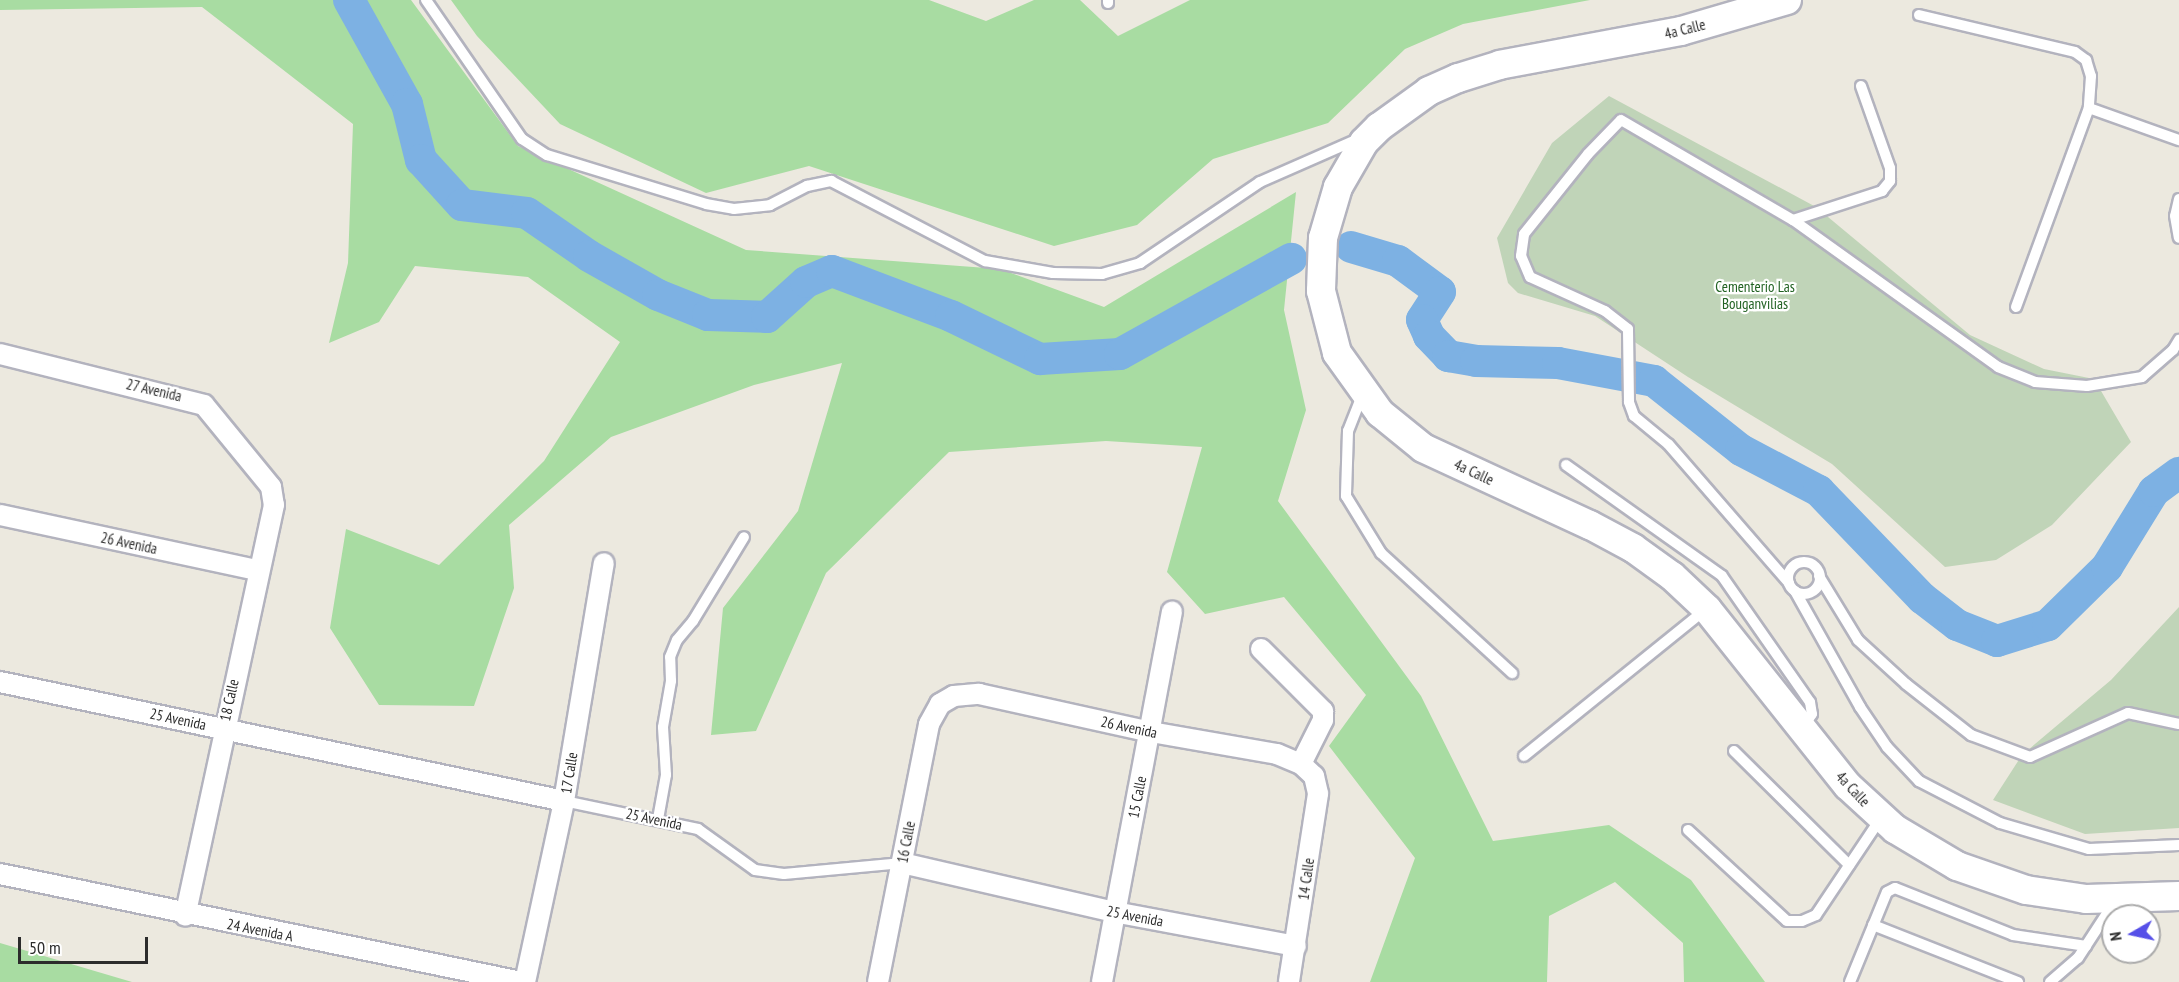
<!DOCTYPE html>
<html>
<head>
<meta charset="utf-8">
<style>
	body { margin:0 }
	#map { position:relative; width:2179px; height:982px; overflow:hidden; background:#ece9df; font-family:"PT Sans Narrow",sans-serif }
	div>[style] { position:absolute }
	.green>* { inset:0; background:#a8dca2 }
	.cemetery>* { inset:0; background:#c0d4b8 }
	.river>* { height:32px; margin:-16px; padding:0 16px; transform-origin:16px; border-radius:16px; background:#7db1e3 }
	.roads { filter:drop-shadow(2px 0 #b3b3be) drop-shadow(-2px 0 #b3b3be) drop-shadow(0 2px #b3b3be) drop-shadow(0 -2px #b3b3be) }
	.service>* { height:10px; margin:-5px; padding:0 5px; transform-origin:5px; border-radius:5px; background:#fff }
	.service>.ring { margin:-5px; padding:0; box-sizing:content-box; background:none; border:10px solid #fff; border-radius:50% }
	.minor>* { height:20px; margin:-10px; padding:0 10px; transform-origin:10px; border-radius:10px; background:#fff }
	.secondary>* { height:28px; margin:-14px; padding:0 14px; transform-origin:14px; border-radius:14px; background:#fff }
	span { translate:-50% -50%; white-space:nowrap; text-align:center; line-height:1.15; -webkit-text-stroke:4.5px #fff; paint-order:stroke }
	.street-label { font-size:15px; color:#2c2c2c }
	.park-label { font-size:15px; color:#226223 }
	.north { position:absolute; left:2101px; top:904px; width:60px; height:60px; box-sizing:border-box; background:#fff; border:2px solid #ababab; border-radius:50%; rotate:261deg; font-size:16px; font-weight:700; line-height:24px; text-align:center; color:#2c2c2c }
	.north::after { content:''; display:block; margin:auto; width:21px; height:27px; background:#5650e8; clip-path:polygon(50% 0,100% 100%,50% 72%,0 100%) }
	.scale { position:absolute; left:18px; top:937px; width:130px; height:27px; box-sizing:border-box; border:3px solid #2c2c2c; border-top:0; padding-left:8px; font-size:18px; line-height:21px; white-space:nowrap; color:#2c2c2c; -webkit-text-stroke:4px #fff; paint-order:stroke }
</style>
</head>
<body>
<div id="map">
	<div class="green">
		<i style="clip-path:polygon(0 0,411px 0,518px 146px,746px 250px,1000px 269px,1104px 307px,1296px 192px,1284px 310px,1306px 410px,1278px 501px,1421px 696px,1493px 841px,1609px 825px,1691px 880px,1765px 982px,1684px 982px,1683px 943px,1615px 882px,1549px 916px,1547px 982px,1370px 982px,1415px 858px,1329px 746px,1366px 695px,1284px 597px,1205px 614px,1167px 572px,1202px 447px,1106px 441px,949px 452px,826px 573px,756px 731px,711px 735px,723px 608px,798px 511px,842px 363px,754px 385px,611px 437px,509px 525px,514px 588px,474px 706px,379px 705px,330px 628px,346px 529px,439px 565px,544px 461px,620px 342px,528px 277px,415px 266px,379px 322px,329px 343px,348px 263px,353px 124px,202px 7px,0 10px)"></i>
		<i style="clip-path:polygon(451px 0,929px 0,986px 21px,1034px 0,1080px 0,1118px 36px,1190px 0,1590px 0,1463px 24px,1405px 49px,1328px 123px,1213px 159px,1137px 225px,1054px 246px,809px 166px,706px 193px,560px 124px,477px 36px)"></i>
		<i style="clip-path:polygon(0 943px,132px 982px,0 982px)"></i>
	</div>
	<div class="cemetery">
		<i style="clip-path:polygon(1609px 96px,1816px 207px,1970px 335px,2044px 369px,2094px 379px,2131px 442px,2052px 525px,1996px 560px,1945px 567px,1832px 464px,1688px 377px,1595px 316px,1518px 293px,1508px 283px,1497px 238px,1552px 143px)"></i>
		<i style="clip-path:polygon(2179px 607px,2179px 828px,2085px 834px,1993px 800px,2022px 755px,2111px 680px)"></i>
	</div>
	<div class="river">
		<i style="left:349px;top:0;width:119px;rotate:60.9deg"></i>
		<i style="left:407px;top:104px;width:58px;rotate:76deg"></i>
		<i style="left:421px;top:160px;width:61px;rotate:47.7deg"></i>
		<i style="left:462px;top:205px;width:65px;rotate:7deg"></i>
		<i style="left:527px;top:213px;width:75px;rotate:34.7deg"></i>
		<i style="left:589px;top:256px;width:79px;rotate:29.5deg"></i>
		<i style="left:658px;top:295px;width:54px;rotate:21.8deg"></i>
		<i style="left:708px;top:315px;width:59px;rotate:1.9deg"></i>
		<i style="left:767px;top:317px;width:52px;rotate:-41.9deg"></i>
		<i style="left:806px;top:282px;width:28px;rotate:-23deg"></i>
		<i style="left:832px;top:271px;width:127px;rotate:20.7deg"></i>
		<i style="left:951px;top:316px;width:99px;rotate:25.8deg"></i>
		<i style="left:1040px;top:359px;width:80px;rotate:-3.6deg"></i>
		<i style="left:1120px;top:354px;width:196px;rotate:-29.1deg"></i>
		<i style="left:1351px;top:247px;width:49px;rotate:16.6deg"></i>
		<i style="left:1398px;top:261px;width:52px;rotate:36.4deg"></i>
		<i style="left:1440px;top:292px;width:33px;rotate:123deg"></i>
		<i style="left:1422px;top:320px;width:17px;rotate:66deg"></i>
		<i style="left:1429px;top:336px;width:28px;rotate:46deg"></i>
		<i style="left:1448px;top:356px;width:28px;rotate:10deg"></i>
		<i style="left:1476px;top:361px;width:82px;rotate:1.4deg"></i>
		<i style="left:1558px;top:363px;width:98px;rotate:10.6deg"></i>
		<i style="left:1654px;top:381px;width:111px;rotate:38.4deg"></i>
		<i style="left:1741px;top:450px;width:88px;rotate:27.7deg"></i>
		<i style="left:1819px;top:491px;width:149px;rotate:46.1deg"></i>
		<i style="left:1922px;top:598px;width:44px;rotate:37.6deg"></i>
		<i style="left:1957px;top:625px;width:43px;rotate:21.8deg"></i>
		<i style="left:1997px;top:641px;width:53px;rotate:-17.4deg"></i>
		<i style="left:2048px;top:625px;width:83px;rotate:-44.5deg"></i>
		<i style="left:2107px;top:567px;width:89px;rotate:-58.3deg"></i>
		<i style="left:2154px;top:491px;width:31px;rotate:-36deg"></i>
	</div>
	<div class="roads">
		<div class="service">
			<i style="left:426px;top:0;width:169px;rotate:55.4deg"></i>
			<i style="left:522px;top:139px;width:30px;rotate:33deg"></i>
			<i style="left:547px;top:155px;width:166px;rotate:17.1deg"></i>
			<i style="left:706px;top:204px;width:28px;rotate:10deg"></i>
			<i style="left:734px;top:209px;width:36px;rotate:-6deg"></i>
			<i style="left:770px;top:205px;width:42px;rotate:-27.2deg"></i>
			<i style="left:807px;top:186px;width:25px;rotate:-12deg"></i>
			<i style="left:831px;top:181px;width:174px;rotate:27.5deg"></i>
			<i style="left:985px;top:261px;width:69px;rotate:10deg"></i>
			<i style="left:1053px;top:273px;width:49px;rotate:1.2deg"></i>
			<i style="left:1102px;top:274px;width:40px;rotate:-16deg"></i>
			<i style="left:1140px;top:263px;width:145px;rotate:-34deg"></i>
			<i style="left:1260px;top:182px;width:107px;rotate:-23.7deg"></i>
			<i style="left:1108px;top:0;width:3px;rotate:90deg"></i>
			<i style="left:1919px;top:15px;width:160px;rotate:13.3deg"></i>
			<i style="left:2075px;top:52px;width:14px;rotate:36deg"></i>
			<i style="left:2086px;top:60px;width:17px;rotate:73deg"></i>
			<i style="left:2091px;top:76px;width:32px;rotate:94deg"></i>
			<i style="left:2089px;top:108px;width:96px;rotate:19.6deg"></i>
			<i style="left:2179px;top:199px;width:17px;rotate:103deg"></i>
			<i style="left:2175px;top:216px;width:22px;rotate:80deg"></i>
			<i style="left:1793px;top:220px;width:94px;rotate:-18deg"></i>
			<i style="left:1882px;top:191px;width:13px;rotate:-51deg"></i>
			<i style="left:1890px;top:181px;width:13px;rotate:-90deg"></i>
			<i style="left:1890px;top:168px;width:87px;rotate:-109.5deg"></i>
			<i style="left:2016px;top:307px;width:212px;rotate:-69.9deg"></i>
			<i style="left:1363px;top:393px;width:41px;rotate:111.5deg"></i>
			<i style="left:1348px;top:431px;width:65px;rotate:91.8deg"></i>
			<i style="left:1346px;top:496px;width:67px;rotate:58.4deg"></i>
			<i style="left:1381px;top:553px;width:178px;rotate:42.5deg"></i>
			<i style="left:1566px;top:465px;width:191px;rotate:35.4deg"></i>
			<i style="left:1722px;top:576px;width:154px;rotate:55.1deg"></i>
			<i style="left:1810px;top:702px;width:12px;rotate:81deg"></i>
			<i style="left:1812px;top:714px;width:17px;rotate:126deg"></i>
			<i class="ring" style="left:1788px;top:562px;width:22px;height:22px"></i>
			<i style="left:1819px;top:576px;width:75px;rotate:58.6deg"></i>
			<i style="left:1858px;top:640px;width:65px;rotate:42.5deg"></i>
			<i style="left:1906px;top:684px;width:83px;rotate:38.1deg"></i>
			<i style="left:1971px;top:735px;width:63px;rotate:20.4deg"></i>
			<i style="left:2030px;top:757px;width:107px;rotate:-24.2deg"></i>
			<i style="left:2128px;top:713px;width:52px;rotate:12.2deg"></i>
			<i style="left:1789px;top:583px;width:184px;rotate:-131deg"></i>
			<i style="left:1668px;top:444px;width:44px;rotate:-140.5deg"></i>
			<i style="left:1634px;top:416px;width:15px;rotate:-110deg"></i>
			<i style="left:1629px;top:402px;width:73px;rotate:-90.8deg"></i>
			<i style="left:1628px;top:329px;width:29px;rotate:-142deg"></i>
			<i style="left:1605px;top:311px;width:82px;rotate:-155.6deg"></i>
			<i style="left:1530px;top:277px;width:23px;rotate:-113deg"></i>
			<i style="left:1521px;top:256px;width:22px;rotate:-82deg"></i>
			<i style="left:1524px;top:234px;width:102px;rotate:-51.3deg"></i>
			<i style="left:1588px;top:154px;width:47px;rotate:-45.9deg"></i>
			<i style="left:1621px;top:120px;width:199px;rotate:30.2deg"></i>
			<i style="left:1793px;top:220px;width:252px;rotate:35.6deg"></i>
			<i style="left:1998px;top:367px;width:40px;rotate:22deg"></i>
			<i style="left:2035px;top:382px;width:52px;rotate:4.4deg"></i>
			<i style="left:2087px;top:386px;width:56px;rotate:-9.3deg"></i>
			<i style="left:2142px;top:377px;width:41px;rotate:-41.1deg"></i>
			<i style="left:2173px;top:350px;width:12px;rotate:-59deg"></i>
			<i style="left:1795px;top:591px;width:133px;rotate:60.7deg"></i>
			<i style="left:1860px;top:707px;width:48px;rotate:56deg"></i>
			<i style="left:1887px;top:747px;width:47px;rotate:46.7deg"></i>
			<i style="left:1919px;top:781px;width:91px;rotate:27.4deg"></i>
			<i style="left:2000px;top:823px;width:93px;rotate:16.3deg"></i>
			<i style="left:2089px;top:849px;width:90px;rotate:-2.5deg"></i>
			<i style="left:1734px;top:751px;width:162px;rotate:44.7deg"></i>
			<i style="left:1524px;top:756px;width:234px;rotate:-38.9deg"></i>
			<i style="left:564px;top:801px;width:137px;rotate:11.8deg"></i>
			<i style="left:698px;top:829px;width:70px;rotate:35.7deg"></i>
			<i style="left:755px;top:870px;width:29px;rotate:8deg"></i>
			<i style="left:784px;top:874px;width:119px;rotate:-5.3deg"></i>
			<i style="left:658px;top:819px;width:45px;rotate:-79.7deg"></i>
			<i style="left:666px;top:775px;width:48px;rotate:-93.6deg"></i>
			<i style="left:663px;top:727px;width:47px;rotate:-80.1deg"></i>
			<i style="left:671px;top:681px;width:24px;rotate:-92deg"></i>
			<i style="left:670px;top:657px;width:18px;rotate:-68deg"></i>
			<i style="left:677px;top:640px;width:25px;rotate:-50deg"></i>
			<i style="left:693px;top:621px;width:98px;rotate:-58.7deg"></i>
			<i style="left:1688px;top:830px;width:134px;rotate:42.6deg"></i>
			<i style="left:1787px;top:921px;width:15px"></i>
			<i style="left:1802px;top:921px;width:15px;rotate:-23deg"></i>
			<i style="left:1816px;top:915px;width:117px;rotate:-56.2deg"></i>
			<i style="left:1873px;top:925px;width:156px;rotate:21.5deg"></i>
			<i style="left:1850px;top:982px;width:97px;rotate:-67.7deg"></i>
			<i style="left:1887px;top:892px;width:9px;rotate:-27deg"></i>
			<i style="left:1895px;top:888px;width:127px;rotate:21.7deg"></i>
			<i style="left:2013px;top:935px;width:74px;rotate:8.6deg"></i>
			<i style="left:2050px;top:982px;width:37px;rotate:-41deg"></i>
			<i style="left:2078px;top:958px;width:68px;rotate:-57deg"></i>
		</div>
		<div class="minor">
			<i style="left:0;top:354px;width:210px;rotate:14deg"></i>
			<i style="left:204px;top:405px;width:106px;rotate:50.7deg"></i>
			<i style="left:271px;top:487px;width:18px;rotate:81deg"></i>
			<i style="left:274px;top:505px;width:420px;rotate:102.2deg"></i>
			<i style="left:0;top:515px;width:263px;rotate:12.1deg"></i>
			<i style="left:1261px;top:649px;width:88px;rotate:45deg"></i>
			<i style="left:1323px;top:711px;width:9px;rotate:90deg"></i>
			<i style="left:1323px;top:720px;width:49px;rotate:116.6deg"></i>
			<i style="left:0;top:682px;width:576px;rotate:11.91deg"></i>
			<i style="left:902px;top:863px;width:218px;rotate:13deg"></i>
			<i style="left:1114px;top:912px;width:185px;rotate:10.6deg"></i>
			<i style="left:0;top:874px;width:532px;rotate:11.71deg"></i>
			<i style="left:525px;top:982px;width:185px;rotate:-77.8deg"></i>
			<i style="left:564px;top:801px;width:241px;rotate:-80.5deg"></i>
			<i style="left:878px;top:982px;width:263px;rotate:-78.8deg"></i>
			<i style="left:929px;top:724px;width:23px;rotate:-61deg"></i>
			<i style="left:940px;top:704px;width:16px;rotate:-30deg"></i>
			<i style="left:954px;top:696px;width:25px;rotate:-5deg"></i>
			<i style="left:979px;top:694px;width:176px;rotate:12.5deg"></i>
			<i style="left:1151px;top:732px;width:128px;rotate:9.9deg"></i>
			<i style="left:1277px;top:754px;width:26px;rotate:23deg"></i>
			<i style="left:1301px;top:764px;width:18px;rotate:43deg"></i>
			<i style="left:1314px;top:776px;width:18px;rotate:77deg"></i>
			<i style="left:1318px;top:794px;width:190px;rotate:98.8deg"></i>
			<i style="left:1102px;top:982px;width:377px;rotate:-79.3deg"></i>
		</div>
		<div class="secondary">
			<i style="left:1787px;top:0;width:110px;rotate:163.7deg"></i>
			<i style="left:1681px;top:31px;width:184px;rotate:169.4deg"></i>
			<i style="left:1500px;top:65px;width:44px;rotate:162.8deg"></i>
			<i style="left:1458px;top:78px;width:32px;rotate:156deg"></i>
			<i style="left:1429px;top:91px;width:62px;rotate:144.2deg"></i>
			<i style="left:1379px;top:127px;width:21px;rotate:135deg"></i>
			<i style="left:1364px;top:142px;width:52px;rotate:120deg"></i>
			<i style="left:1338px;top:187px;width:53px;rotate:106.4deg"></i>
			<i style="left:1323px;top:238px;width:53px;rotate:92.2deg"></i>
			<i style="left:1321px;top:291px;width:64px;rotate:75.5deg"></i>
			<i style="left:1337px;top:353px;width:74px;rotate:54.4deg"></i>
			<i style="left:1380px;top:413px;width:55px;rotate:39.1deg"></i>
			<i style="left:1423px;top:448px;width:184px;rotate:24.8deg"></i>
			<i style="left:1590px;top:525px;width:49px;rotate:28.1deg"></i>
			<i style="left:1633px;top:548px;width:48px;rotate:35.7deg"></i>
			<i style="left:1672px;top:576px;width:48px;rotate:43.3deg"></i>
			<i style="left:1707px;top:609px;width:226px;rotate:51.5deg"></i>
			<i style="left:1848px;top:786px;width:64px;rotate:42.5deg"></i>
			<i style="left:1895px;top:829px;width:72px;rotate:30.8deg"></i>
			<i style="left:1957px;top:866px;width:73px;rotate:19.2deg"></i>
			<i style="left:2026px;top:890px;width:61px;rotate:8.5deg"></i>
			<i style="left:2086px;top:899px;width:93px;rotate:-1.8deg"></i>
		</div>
	</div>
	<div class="street-label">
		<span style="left:1685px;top:29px;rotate:-14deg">4a Calle</span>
		<span style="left:154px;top:390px;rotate:13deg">27 Avenida</span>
		<span style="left:1474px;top:472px;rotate:25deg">4a Calle</span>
		<span style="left:129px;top:543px;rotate:12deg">26 Avenida</span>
		<span style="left:229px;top:700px;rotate:-78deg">18 Calle</span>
		<span style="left:178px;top:719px;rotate:12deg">25 Avenida</span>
		<span style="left:1129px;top:727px;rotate:12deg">26 Avenida</span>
		<span style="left:569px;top:773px;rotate:-81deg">17 Calle</span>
		<span style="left:1853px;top:789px;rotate:47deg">4a Calle</span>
		<span style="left:1137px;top:797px;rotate:-79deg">15 Calle</span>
		<span style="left:654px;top:819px;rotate:12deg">25 Avenida</span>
		<span style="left:906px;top:842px;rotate:-79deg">16 Calle</span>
		<span style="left:1306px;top:879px;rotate:-82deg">14 Calle</span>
		<span style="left:1135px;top:916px;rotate:11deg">25 Avenida</span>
		<span style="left:260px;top:930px;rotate:11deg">24 Avenida A</span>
	</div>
	<div class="park-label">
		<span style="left:1755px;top:295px">Cementerio Las<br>Bouganvilias</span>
	</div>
	<div class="north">N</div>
	<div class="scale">50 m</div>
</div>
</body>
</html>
